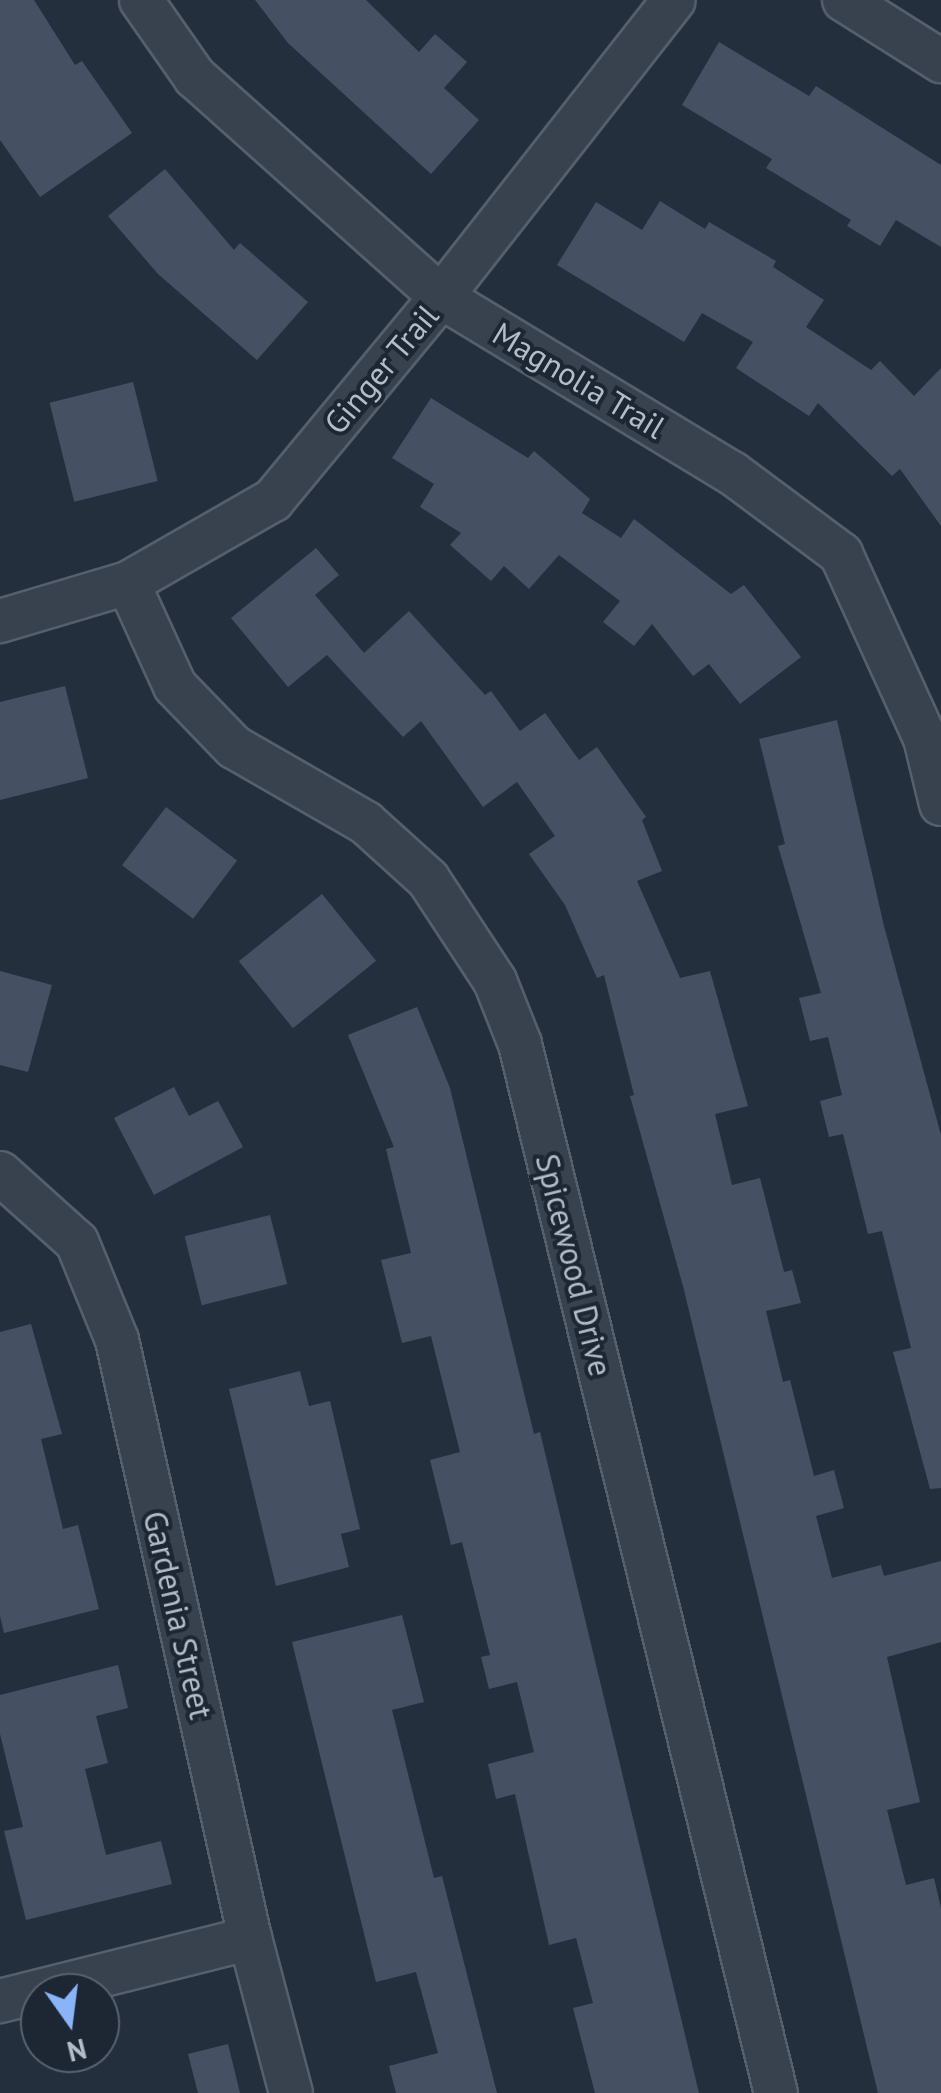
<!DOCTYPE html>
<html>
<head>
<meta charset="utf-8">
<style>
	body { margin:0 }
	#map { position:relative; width:941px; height:2093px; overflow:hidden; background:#242f3e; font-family:"PT Sans",sans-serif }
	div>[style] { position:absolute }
	.building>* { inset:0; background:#455162; transform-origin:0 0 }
	.roads { filter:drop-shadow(2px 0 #565f6c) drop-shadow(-2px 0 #565f6c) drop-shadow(0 2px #565f6c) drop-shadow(0 -2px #565f6c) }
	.minor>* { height:42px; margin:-21px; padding:0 21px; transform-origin:21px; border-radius:21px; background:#38414e }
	span { translate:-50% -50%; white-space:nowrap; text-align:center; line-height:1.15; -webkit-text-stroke:8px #1d2633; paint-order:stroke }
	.street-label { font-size:32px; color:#b4bcc9 }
	.north { position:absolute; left:20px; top:1973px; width:100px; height:100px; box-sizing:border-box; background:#1d2633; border:2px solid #59626f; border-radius:50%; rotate:166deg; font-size:28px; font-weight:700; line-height:40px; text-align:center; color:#b4bcc9 }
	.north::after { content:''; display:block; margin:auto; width:35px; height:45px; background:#8ab4f8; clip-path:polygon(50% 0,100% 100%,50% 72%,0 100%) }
</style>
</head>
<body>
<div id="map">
	<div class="building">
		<i style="clip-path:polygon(0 0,34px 0,75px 65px,82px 61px,132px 133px,40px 197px,0 140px)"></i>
		<i style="clip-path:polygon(255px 0,366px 0,419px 52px,435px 34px,467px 62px,444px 88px,479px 120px,431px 174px,288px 43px)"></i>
		<i style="clip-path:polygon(719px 42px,809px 96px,816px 86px,941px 165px,941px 247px,896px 220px,880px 246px,847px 226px,851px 220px,766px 168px,772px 159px,682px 105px)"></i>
		<i style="clip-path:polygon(165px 169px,234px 250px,240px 243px,308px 302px,257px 360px,158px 274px,108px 216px)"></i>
		<i style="clip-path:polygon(660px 201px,705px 229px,709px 222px,776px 261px,773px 267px,824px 300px,806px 327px,871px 370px,880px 361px,914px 396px,941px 368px,941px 526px,900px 469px,892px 476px,818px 403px,809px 416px,736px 368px,753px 342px,702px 313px,684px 342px,557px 265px,596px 202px,642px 230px)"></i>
		<i style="left:133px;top:382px;width:102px;height:86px;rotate:76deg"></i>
		<i style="clip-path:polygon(431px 398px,528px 458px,534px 451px,590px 499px,582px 513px,621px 538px,634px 519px,731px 594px,744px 585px,801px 657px,740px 704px,709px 664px,693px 676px,652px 624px,634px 646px,603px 622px,620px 601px,559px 555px,529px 589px,504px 566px,491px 581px,450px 545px,461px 533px,420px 507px,434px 484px,392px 458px)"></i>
		<i style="clip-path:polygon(316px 548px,339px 575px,315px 595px,364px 653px,409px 611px,485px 695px,491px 691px,520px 731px,545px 713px,579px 760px,597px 747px,646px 817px,642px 820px,662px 871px,637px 881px,680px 978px,710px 971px,748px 1106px,715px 1114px,732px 1185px,760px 1178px,784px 1272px,792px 1270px,801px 1303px,766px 1311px,783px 1382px,790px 1380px,814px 1476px,834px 1470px,844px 1508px,816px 1516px,832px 1578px,881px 1565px,884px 1576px,941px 1561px,941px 1642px,887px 1657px,920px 1802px,887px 1810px,906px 1885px,934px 1878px,941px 1908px,941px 2093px,878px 2093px,683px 1286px,630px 1096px,634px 1095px,604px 975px,597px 978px,565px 905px,529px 854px,555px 836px,517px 782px,483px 807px,421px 721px,403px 737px,327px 655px,288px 687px,231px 618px)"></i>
		<i style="clip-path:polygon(65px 686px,88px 778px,0 800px,0 702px)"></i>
		<i style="clip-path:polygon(837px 720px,884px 926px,941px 1135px,941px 1488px,930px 1489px,893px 1352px,911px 1348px,882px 1231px,868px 1234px,843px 1134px,829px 1137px,820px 1101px,842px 1095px,828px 1037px,810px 1041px,799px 998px,821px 993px,778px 846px,785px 844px,759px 739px)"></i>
		<i style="left:166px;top:807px;width:89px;height:73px;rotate:37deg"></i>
		<i style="left:322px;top:894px;width:86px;height:107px;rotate:51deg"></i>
		<i style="clip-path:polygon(0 971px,52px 985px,28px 1072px,0 1065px)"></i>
		<i style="clip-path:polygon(417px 1007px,450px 1088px,534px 1434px,540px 1432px,699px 2093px,595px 2093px,573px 2008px,593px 2003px,576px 1938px,549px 1945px,515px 1794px,496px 1799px,488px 1764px,534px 1752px,517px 1682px,489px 1689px,481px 1657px,490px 1655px,462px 1542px,451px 1545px,430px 1460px,460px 1452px,431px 1336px,402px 1343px,381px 1260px,411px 1253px,386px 1149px,394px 1147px,348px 1035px)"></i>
		<i style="clip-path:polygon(174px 1087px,189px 1116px,218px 1101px,243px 1147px,154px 1195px,114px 1118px)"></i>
		<i style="left:270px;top:1215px;width:71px;height:88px;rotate:76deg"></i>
		<i style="clip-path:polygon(31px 1324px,62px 1434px,41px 1439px,63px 1529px,78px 1525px,99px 1609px,4px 1633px,0 1616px,0 1332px)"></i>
		<i style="clip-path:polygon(300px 1371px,309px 1406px,330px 1401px,360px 1529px,341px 1534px,349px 1567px,276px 1586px,229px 1389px)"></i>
		<i style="clip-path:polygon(402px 1615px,424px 1702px,392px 1710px,434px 1878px,442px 1876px,497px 2093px,396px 2093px,389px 2066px,438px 2053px,416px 1972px,376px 1982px,292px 1642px)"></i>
		<i style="clip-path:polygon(118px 1665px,128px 1708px,96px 1716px,108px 1763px,85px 1769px,106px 1855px,161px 1841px,172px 1884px,26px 1920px,4px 1831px,23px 1827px,0 1734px,0 1695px)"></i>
		<i style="clip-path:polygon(228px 2044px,240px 2093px,198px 2093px,188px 2054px)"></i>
	</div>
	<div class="roads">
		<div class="minor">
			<i style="left:141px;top:0;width:94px;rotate:55deg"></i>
			<i style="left:195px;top:77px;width:330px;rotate:41.8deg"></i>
			<i style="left:441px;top:297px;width:340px;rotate:31.2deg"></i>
			<i style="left:732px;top:473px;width:136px;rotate:36.6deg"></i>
			<i style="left:841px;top:554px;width:202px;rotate:65.5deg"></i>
			<i style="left:925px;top:738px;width:68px;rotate:76.4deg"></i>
			<i style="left:844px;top:0;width:115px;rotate:32.2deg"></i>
			<i style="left:128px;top:583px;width:113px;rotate:65.5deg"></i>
			<i style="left:175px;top:686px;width:85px;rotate:46deg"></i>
			<i style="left:234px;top:747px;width:152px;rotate:29.9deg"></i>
			<i style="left:366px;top:823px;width:84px;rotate:42.1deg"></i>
			<i style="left:428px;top:879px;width:122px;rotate:56.7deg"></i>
			<i style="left:495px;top:981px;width:68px;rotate:68.4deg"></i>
			<i style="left:520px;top:1044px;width:1080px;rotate:76.29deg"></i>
			<i style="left:0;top:621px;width:134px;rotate:-16.5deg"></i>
			<i style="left:128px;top:583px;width:167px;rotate:-29.8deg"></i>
			<i style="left:273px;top:500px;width:264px;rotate:-50.4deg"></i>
			<i style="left:441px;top:297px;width:377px;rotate:-51.9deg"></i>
			<i style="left:0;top:1173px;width:103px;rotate:41.9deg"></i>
			<i style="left:77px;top:1242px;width:106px;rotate:67.8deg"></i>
			<i style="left:117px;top:1340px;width:613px;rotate:77.46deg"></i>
			<i style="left:250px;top:1938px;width:160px;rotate:75.2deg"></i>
			<i style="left:0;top:2001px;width:258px;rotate:-14.1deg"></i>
		</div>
	</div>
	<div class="street-label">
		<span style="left:381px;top:369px;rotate:-50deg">Ginger Trail</span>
		<span style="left:579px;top:380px;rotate:31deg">Magnolia Trail</span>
		<span style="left:574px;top:1265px;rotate:76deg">Spicewood Drive</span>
		<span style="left:178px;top:1615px;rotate:77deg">Gardenia Street</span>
	</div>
	<div class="north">N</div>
</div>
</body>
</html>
